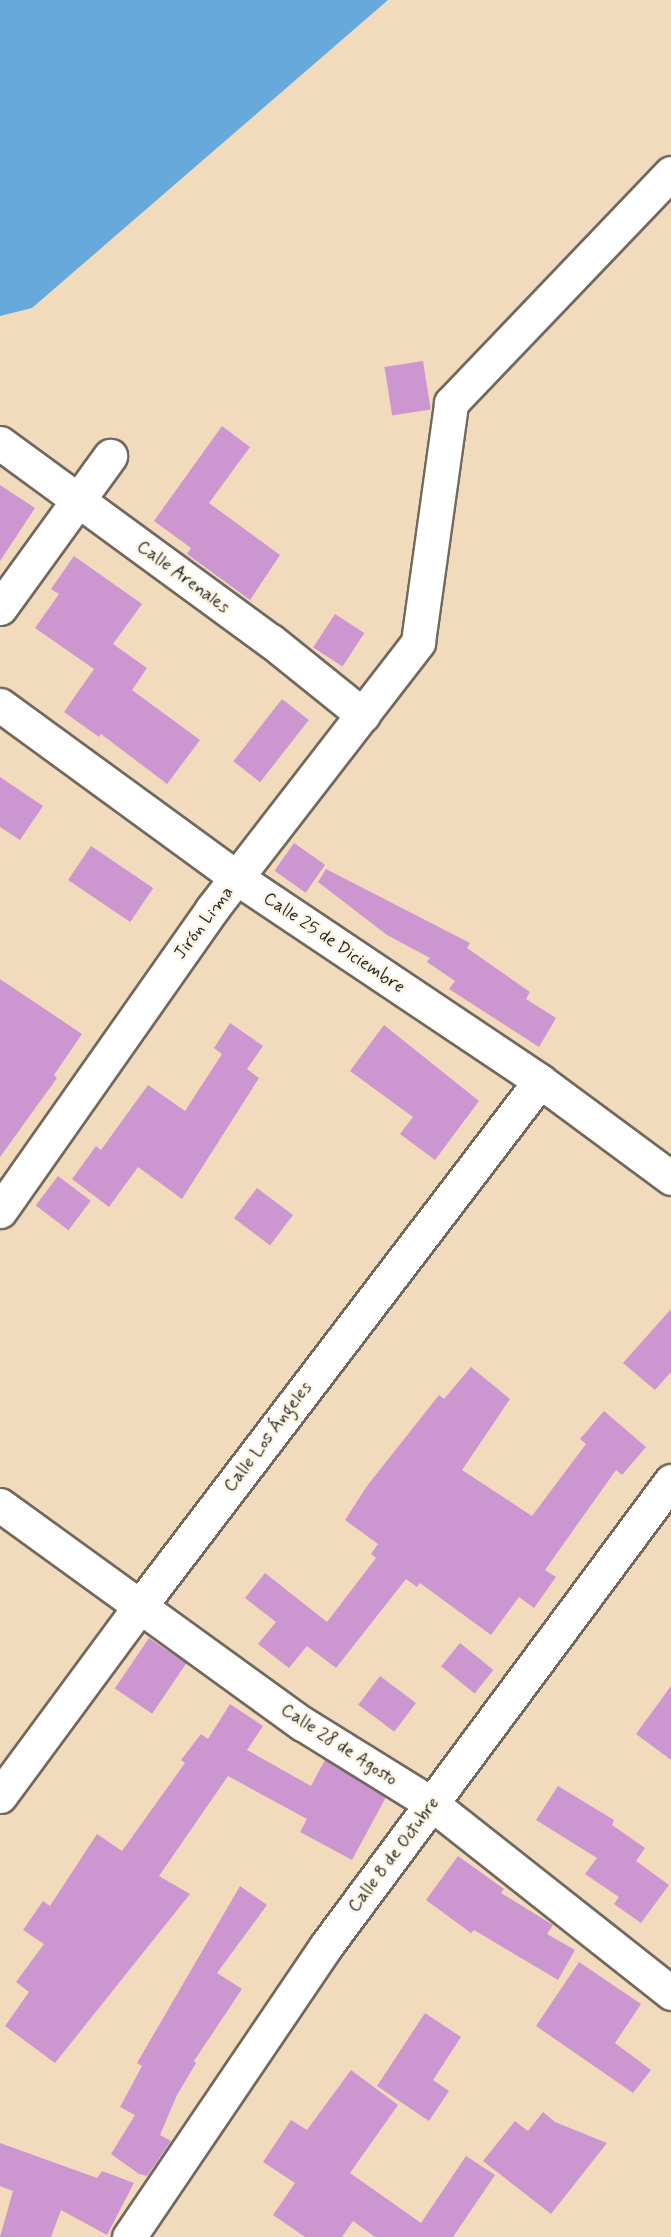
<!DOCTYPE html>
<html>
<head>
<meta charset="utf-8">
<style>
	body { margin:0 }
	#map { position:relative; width:671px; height:2237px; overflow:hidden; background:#f2dbbc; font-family:Mynerve,sans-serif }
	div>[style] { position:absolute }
	.water>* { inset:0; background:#67a9db }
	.building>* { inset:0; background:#cc96d0; transform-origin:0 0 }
	.roads { filter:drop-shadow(2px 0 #71695e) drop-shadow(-2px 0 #71695e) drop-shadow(0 2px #71695e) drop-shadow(0 -2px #71695e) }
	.minor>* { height:33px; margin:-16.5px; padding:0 16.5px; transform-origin:16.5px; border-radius:16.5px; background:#fff }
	span { translate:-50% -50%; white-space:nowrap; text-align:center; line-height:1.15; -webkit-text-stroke:5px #fcf5e5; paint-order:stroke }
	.street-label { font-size:18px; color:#2b2b2b }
</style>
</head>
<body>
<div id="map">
	<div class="water">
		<i style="clip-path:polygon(0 0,388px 0,32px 308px,0 316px)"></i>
	</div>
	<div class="building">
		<i style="left:423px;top:361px;width:49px;height:39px;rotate:81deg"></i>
		<i style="clip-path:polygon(222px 426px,250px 447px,209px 503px,280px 555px,250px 600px,187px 554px,191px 548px,154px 521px)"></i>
		<i style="clip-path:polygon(0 485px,35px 508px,0 561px)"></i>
		<i style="clip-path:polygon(74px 556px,142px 604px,113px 644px,147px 668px,132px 690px,200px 740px,167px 784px,101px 734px,99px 737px,64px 712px,94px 669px,35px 628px,59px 594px,51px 589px)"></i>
		<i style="left:335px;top:614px;width:35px;height:40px;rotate:33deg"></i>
		<i style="left:282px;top:699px;width:34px;height:79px;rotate:38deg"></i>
		<i style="clip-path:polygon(0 777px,43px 806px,20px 840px,0 827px)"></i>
		<i style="left:294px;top:843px;width:38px;height:34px;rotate:35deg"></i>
		<i style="left:91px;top:846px;width:75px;height:41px;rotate:34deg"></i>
		<i style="clip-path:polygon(326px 869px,470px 943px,467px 948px,530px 992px,526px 999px,556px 1018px,539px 1047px,449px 989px,455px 981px,427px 962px,430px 958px,387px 935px,318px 882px)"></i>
		<i style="clip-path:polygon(0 979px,82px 1034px,54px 1075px,57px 1078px,0 1157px)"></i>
		<i style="clip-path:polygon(230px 1023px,263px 1046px,247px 1069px,259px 1078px,182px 1199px,138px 1167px,109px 1207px,72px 1179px,96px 1146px,101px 1150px,148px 1085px,185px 1111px,222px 1054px,214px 1048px)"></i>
		<i style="clip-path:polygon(384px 1025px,479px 1101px,435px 1160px,400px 1134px,413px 1117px,350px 1071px)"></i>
		<i style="left:58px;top:1176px;width:41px;height:37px;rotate:37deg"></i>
		<i style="left:257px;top:1188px;width:45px;height:38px;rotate:37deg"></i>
		<i style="clip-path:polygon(671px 1309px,671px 1372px,655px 1390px,623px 1363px)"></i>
		<i style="clip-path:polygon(471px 1367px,510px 1399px,462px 1470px,532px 1516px,586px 1444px,580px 1439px,604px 1411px,646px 1447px,622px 1475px,616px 1470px,545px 1570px,556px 1577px,534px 1608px,519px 1597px,491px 1635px,420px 1583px,417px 1587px,406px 1579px,336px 1668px,307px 1646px,289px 1668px,258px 1644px,276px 1622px,245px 1598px,265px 1573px,327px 1622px,376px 1558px,371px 1554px,378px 1544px,345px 1520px,367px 1486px,439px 1395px,444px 1399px)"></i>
		<i style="left:149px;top:1638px;width:45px;height:61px;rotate:34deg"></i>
		<i style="left:460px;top:1643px;width:43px;height:30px;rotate:39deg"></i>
		<i style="left:380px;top:1676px;width:45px;height:36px;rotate:37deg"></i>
		<i style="clip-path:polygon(671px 1686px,671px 1760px,636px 1734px)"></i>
		<i style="clip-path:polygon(230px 1704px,263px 1726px,247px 1750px,311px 1786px,325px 1760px,386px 1797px,352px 1860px,300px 1832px,307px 1819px,228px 1776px,159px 1876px,190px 1894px,55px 2063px,5px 2026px,29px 1992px,16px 1982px,44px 1944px,23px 1930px,43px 1901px,50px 1906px,97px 1834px,122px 1851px,185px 1763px,181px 1760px,201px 1734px,208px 1739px)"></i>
		<i style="clip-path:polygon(558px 1786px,614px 1820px,612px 1825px,645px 1848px,636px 1861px,669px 1885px,641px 1923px,614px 1904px,619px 1897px,585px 1874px,597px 1858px,536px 1820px)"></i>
		<i style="clip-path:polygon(458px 1856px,504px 1889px,501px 1893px,553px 1925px,547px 1934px,575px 1950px,558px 1980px,474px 1930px,471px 1933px,426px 1900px)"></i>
		<i style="clip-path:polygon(240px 1886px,267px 1905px,217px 1973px,242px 1989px,194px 2061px,196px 2063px,177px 2095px,160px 2135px,171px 2141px,147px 2176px,139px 2174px,111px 2154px,135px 2115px,120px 2107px,142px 2066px,137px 2063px)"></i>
		<i style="clip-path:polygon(579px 1962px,641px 2004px,615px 2043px,651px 2070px,633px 2093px,536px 2026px)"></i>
		<i style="clip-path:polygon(425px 2013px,461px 2037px,433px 2080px,449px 2091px,429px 2121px,377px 2086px)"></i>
		<i style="clip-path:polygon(351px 2070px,398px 2105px,350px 2173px,421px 2223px,466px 2156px,495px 2175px,453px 2237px,375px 2237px,353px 2221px,342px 2237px,305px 2237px,273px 2215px,295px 2183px,263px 2162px,291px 2120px,307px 2130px)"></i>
		<i style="clip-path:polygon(543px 2112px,555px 2122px,607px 2143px,551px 2214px,483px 2161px,515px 2121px,528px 2131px)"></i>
		<i style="clip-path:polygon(0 2143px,97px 2178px,102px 2171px,134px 2183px,107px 2235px,61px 2210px,51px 2237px,0 2237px,13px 2191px,0 2186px)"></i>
	</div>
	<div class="roads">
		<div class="minor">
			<i style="left:0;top:443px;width:336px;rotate:36.2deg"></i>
			<i style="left:271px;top:641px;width:118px;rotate:38.8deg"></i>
			<i style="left:0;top:608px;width:188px;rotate:-54.1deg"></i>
			<i style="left:0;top:705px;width:293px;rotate:36.1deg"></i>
			<i style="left:237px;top:878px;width:365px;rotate:33.8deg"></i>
			<i style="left:540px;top:1081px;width:163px;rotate:36.5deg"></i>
			<i style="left:0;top:1211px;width:369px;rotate:-54.9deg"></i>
			<i style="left:212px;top:909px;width:337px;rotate:-52.3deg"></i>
			<i style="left:418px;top:642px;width:241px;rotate:-82.1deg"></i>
			<i style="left:451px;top:403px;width:318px;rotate:-46.3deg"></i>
			<i style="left:0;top:1505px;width:374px;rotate:35.9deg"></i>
			<i style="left:303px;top:1724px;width:152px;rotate:31.8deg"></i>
			<i style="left:432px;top:1804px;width:305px;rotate:38.3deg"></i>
			<i style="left:0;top:1796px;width:236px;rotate:-53.6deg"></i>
			<i style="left:140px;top:1606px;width:660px;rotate:-52.7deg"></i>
			<i style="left:129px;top:2237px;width:351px;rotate:-55.9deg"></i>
			<i style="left:326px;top:1946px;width:579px;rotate:-53.43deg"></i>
		</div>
	</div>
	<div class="street-label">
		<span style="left:183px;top:577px;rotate:36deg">Calle Arenales</span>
		<span style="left:204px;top:923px;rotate:-53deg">Jirón Lima</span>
		<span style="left:334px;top:943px;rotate:34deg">Calle 25 de Diciembre</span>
		<span style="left:268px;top:1437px;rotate:-53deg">Calle Los Ángeles</span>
		<span style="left:339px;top:1745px;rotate:33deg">Calle 28 de Agosto</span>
		<span style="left:394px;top:1855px;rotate:-53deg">Calle 8 de Octubre</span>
	</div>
</div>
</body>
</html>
